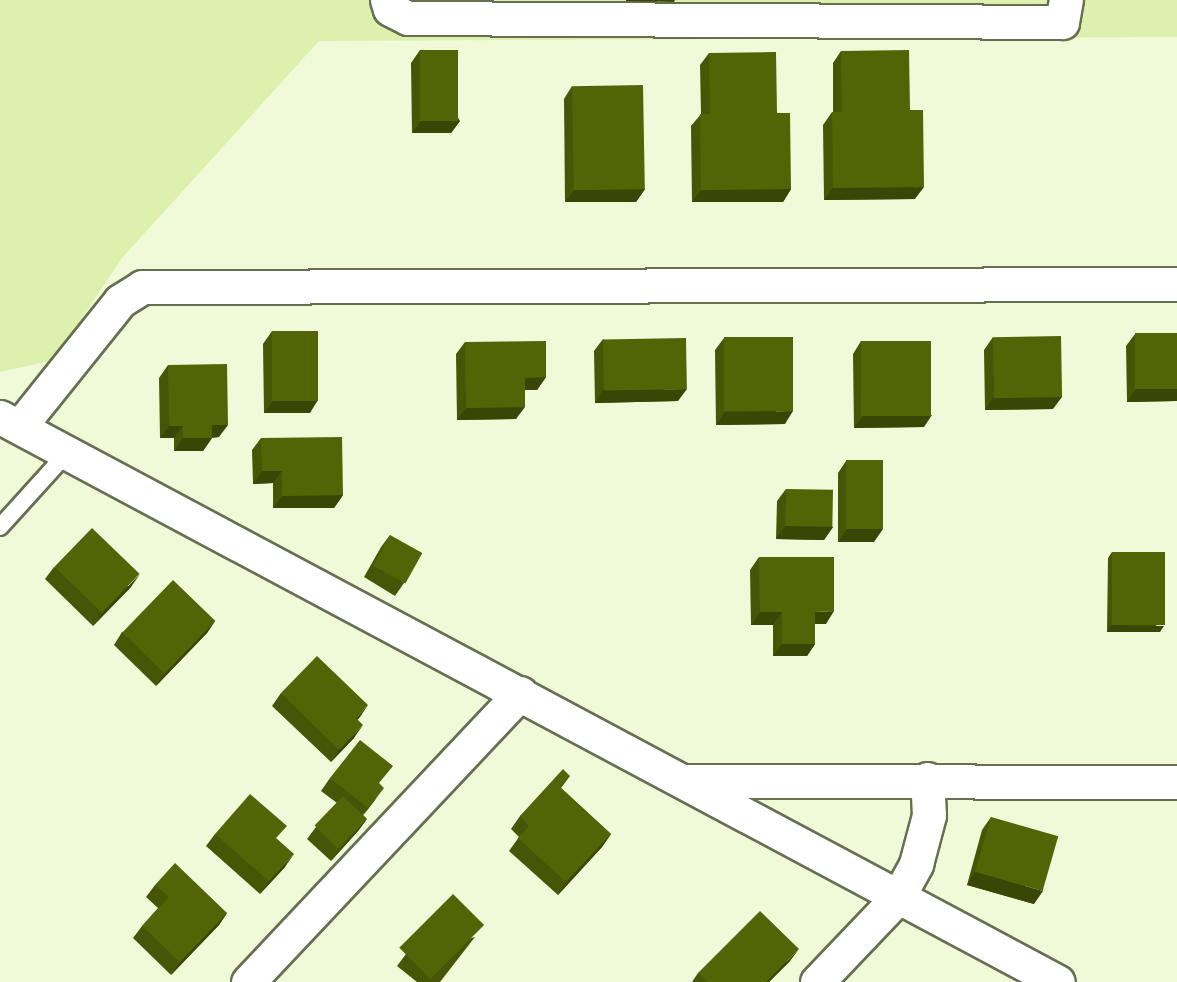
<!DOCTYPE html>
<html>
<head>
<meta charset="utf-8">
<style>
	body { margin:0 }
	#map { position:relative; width:1177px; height:982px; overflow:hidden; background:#f0fad8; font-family:Lato,sans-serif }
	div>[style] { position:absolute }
	.green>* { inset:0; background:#def0ad }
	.roads { filter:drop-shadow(2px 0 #676f52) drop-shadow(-2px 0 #676f52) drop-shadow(0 2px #676f52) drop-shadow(0 -2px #676f52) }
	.service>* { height:16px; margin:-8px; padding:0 8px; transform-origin:8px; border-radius:8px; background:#fff }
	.minor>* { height:33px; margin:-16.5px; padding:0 16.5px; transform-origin:16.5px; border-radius:16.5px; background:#fff }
	.wall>* { inset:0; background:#475606 }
	.shaded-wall>* { inset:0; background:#3a4605 }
	.building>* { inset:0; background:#536407; transform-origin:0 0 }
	span { translate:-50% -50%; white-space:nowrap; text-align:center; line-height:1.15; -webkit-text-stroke:6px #fff; paint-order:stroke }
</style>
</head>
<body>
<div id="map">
	<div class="green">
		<i style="clip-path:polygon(0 0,1177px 0,1177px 37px,319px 41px,122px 258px,54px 360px,0 372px)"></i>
	</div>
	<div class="roads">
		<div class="service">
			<i style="left:0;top:527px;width:103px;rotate:-47.8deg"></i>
		</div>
		<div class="minor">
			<i style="left:387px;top:0;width:9px;rotate:72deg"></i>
			<i style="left:390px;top:9px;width:20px;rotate:27deg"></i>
			<i style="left:408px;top:18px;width:654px;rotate:0.35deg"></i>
			<i style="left:1062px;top:22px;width:22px;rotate:-80deg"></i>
			<i style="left:0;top:417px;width:1199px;rotate:28.1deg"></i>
			<i style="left:20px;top:426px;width:160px;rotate:-51.3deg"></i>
			<i style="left:120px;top:301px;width:26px;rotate:-32deg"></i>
			<i style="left:142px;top:287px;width:1035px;rotate:-0.17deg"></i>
			<i style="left:687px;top:781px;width:490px;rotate:0.1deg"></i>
			<i style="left:248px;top:982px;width:397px;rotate:-46.7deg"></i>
			<i style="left:817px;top:982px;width:117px;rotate:-46.4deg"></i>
			<i style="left:898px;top:897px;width:38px;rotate:-61deg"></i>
			<i style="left:916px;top:864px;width:51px;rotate:-75.1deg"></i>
			<i style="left:929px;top:815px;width:36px;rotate:-93deg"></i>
		</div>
	</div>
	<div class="wall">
		<i style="clip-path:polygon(420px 50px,460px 121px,451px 133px,412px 133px,411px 63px)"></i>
		<i style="clip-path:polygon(841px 51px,910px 110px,915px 199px,824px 200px,823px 125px,832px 112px,833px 112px,833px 63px)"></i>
		<i style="clip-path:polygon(709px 53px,791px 189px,783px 202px,692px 202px,691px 126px,701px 114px,700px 65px)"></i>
		<i style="clip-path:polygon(572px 86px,645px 189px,636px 202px,565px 202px,564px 99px)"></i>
		<i style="clip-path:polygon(272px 331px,310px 413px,264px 413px,263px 344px)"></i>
		<i style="clip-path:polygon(1177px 333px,1177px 401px,1127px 402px,1126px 346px,1135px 334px)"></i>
		<i style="clip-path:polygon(993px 337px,1053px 409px,985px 410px,984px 350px)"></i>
		<i style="clip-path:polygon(724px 338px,785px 424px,716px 425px,715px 350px)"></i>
		<i style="clip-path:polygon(603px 339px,678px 401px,595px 403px,594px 351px)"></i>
		<i style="clip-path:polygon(861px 341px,924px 427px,854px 428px,853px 354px)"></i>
		<i style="clip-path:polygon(465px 342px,546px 377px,537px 390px,525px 390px,516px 419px,457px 420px,456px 354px)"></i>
		<i style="clip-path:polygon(168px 365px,219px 437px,212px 438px,203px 451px,174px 451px,174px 438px,160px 438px,159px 378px)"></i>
		<i style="clip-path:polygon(261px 438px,343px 495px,334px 508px,273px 508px,273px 483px,253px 484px,252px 450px)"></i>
		<i style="clip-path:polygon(846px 461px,874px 542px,838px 542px,838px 473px)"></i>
		<i style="clip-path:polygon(786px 489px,833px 527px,824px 540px,776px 539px,777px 501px)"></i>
		<i style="clip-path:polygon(390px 535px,404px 583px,395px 596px,364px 577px,381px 547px)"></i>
		<i style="clip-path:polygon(1112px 552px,1160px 632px,1107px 632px,1108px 558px)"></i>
		<i style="clip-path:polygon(759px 557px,826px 624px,815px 624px,815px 644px,807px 656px,773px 656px,773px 625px,751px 625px,750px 570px)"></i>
		<i style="clip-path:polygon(54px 567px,131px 587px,93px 626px,45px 579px)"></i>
		<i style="clip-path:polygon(215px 621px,207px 633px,156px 686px,114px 645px,122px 632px)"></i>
		<i style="clip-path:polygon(281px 693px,360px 717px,357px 720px,354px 738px,331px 762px,272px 706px)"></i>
		<i style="clip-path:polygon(570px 776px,561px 788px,611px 834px,602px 847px,558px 895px,509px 851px,519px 837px,511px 829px,520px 816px)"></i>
		<i style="clip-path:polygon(330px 778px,380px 784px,375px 800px,363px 815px,367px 819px,358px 831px,331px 861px,307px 839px,316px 827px,337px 803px,321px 791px)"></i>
		<i style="clip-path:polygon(991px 817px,1034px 904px,967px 885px,982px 830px)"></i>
		<i style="clip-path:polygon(215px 834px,278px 840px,285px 867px,260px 894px,206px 846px)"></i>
		<i style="clip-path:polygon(155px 885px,227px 913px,219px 925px,171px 975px,133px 938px,142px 926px,158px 908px,146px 897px)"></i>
		<i style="clip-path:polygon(475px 937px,440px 982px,417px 982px,397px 966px,406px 954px)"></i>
		<i style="clip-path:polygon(790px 961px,769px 982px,692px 982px,698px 973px)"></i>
	</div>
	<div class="shaded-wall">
		<i style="clip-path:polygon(626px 0,675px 0,674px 2px,626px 1px)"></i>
		<i style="clip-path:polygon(421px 121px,460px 121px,451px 133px,412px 133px)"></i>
		<i style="clip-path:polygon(924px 187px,915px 199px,824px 200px,833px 188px)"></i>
		<i style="clip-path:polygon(645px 189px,636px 202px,565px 202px,574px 190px)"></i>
		<i style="clip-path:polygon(791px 189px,783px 202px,692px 202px,701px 190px)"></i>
		<i style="clip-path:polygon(546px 377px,537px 390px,516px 390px,525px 378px)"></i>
		<i style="clip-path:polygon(687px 389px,678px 401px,595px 403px,603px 390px)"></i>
		<i style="clip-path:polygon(1136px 389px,1177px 389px,1177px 401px,1127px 402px)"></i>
		<i style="clip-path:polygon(993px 397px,1062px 397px,1053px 409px,985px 410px)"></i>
		<i style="clip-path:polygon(318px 400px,310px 413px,264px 413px,273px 401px)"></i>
		<i style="clip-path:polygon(525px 407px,516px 419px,457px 420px,466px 408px)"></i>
		<i style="clip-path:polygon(793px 411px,785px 424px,716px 425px,725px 412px)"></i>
		<i style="clip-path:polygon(932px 415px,924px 427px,854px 428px,863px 416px)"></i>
		<i style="clip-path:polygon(212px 425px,228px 425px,219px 437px,203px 438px)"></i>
		<i style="clip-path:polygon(169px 426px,183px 426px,174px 438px,160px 438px)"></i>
		<i style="clip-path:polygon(183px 438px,212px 438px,203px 451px,174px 451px)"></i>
		<i style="clip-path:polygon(262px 471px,282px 471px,273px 483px,253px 484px)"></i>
		<i style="clip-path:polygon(343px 495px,334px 508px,273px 508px,282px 496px)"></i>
		<i style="clip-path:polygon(785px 526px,833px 527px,824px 540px,776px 539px)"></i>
		<i style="clip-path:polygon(847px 529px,883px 529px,874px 542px,838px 542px)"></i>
		<i style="clip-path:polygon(140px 574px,131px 587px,93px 626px,102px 613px)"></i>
		<i style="clip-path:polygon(834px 611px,826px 624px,806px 624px,815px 612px)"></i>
		<i style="clip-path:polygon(760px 612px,782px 612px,773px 625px,751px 625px)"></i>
		<i style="clip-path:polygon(215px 621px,207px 633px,156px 686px,165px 673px)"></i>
		<i style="clip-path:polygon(1111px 625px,1164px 626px,1160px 632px,1107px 632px)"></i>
		<i style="clip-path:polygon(782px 644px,815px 644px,807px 656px,773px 656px)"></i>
		<i style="clip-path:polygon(368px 705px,360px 717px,347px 731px,356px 718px)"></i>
		<i style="clip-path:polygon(363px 725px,354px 738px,331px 762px,339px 750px)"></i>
		<i style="clip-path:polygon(384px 788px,375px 800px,359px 821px,368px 808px)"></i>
		<i style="clip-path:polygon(367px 819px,358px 831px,331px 861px,340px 849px)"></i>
		<i style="clip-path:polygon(611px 834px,602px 847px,558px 895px,566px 882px)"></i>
		<i style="clip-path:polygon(294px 854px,285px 867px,260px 894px,269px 881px)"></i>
		<i style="clip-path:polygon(975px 872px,1043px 891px,1034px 904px,967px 885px)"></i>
		<i style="clip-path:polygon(227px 913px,219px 925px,171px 975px,180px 962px)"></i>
		<i style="clip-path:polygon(799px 949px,790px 961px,769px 982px,766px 982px)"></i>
	</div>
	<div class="building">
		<i style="left:420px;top:50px;width:38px;height:71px"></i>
		<i style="clip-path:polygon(909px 50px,910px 110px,923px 110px,924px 187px,833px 188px,832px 112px,842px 112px,841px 51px)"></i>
		<i style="clip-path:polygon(776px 52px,777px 113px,790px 113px,791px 189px,701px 190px,700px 114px,710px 114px,709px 53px)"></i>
		<i style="left:643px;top:85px;width:104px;height:71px;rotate:89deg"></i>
		<i style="left:272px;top:331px;width:46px;height:70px"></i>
		<i style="left:1177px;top:333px;width:56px;height:42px;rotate:90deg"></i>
		<i style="left:1061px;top:336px;width:61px;height:68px;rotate:89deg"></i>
		<i style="left:793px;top:337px;width:74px;height:69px;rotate:90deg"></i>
		<i style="left:686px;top:338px;width:51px;height:83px;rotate:89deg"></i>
		<i style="clip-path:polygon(546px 341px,546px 377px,525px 378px,525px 407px,466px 408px,465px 342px)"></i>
		<i style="left:861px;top:341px;width:70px;height:75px"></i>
		<i style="clip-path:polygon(227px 364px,228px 425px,212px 425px,212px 438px,183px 438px,183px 426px,169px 426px,168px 365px)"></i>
		<i style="clip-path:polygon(342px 437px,343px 495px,282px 496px,282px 471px,262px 471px,261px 438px)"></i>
		<i style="left:883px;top:460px;width:69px;height:37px;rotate:90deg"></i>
		<i style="left:786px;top:489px;width:47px;height:37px;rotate:1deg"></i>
		<i style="left:92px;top:528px;width:66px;height:54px;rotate:44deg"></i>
		<i style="left:390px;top:535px;width:37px;height:35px;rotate:29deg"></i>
		<i style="left:1112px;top:552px;width:53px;height:73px"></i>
		<i style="clip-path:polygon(759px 557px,834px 557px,834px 611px,815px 612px,815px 644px,782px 644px,782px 612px,760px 612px)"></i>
		<i style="left:173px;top:580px;width:59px;height:73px;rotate:44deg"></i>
		<i style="clip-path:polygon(317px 656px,368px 705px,356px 718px,363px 725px,339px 750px,281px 693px)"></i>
		<i style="clip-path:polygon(360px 740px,393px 766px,379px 783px,384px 788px,368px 808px,330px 778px)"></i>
		<i style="clip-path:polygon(563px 769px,570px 776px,560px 787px,611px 834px,566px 882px,518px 838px,529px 826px,520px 816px)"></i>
		<i style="clip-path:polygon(250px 794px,287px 826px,276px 838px,294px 854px,269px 881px,215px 834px)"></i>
		<i style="left:343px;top:796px;width:33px;height:41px;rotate:44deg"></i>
		<i style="left:991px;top:817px;width:70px;height:57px;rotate:16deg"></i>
		<i style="clip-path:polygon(175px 863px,227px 913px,180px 962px,142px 926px,169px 897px,155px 885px)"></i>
		<i style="left:453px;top:894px;width:44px;height:76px;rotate:45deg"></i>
		<i style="clip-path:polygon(760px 911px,799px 949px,766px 982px,707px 982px,698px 973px)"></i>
	</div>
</div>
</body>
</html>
